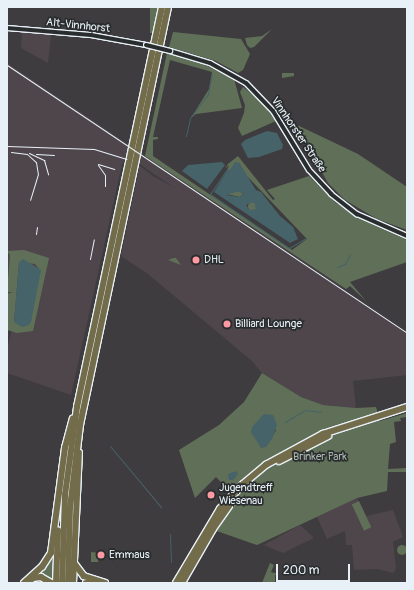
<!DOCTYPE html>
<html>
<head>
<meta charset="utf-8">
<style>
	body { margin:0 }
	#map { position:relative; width:414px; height:590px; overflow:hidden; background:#3f3c3f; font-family:Pangolin,sans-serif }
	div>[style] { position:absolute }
	.built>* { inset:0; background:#4e464b }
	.green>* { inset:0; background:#607058; transform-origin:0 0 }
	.round { border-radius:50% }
	.water>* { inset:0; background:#456368 }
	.stream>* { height:1px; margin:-0.5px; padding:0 0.5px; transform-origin:0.5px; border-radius:0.5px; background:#456368 }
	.roads { filter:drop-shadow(1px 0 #e8f1f8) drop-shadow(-1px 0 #e8f1f8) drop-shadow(0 1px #e8f1f8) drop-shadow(0 -1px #e8f1f8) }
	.secondary>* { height:4px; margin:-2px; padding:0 2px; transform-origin:2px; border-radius:2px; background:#2a2d2e }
	.highway>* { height:5.5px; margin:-2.75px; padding:0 2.75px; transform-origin:2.75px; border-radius:2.75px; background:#736c4b }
	.rail>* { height:1px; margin:-0.5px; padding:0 0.5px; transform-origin:0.5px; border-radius:0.5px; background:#e8f1f8 }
	.bridges { filter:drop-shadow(1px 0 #e8f1f8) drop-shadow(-1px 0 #e8f1f8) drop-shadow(0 1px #e8f1f8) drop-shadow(0 -1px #e8f1f8) }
	.secondary-bridge>* { height:4px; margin:-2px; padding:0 2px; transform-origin:2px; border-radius:2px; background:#2a2d2e }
	.dots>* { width:11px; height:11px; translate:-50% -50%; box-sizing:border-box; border:2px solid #2a2d2e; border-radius:50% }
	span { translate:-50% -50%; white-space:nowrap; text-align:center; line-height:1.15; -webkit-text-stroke:3.5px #2a2d2e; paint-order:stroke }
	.street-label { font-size:11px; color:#e8f1f8 }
	.poi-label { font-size:11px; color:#e8f1f8 }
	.left { translate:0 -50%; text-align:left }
	.park-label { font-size:11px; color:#abb7b0 }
	.frame { position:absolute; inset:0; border:8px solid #e8f1f8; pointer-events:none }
	.scale { position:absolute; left:276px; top:564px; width:74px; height:18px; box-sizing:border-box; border:2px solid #e8f1f8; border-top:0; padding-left:5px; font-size:12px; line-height:14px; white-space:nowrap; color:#e8f1f8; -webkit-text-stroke:3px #2a2d2e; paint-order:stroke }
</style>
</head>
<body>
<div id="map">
	<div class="built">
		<i style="clip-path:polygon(22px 32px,51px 35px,48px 63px,21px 48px)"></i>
		<i style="clip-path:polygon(evenodd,7px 63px,407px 332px,407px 375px,353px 381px,356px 408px,323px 405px,301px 397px,262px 373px,252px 361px,148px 274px,121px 256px,139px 169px,125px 160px,122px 164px,71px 395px,7px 373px,7px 349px,12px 330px,7px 312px,7px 63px,117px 149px,175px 188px,153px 176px,117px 149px)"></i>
		<i style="clip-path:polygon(357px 498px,366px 516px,393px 510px,403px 537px,393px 542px,396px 568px,394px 573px,377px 569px,354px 570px,352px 545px,346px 545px,345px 531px,327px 539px,316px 515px)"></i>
		<i style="clip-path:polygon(300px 525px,314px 538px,283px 553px,264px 545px)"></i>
	</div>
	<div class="green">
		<i style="left:150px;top:7px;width:7px;height:26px"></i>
		<i style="clip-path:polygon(272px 29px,254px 47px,250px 48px,247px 45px,245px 38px,262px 36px)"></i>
		<i style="clip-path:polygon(173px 32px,241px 39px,250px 54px,243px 70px,238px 73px,216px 61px,169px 47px)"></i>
		<i style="clip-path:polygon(167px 53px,199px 62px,234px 79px,242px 108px,196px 114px,191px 118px,209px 89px,212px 72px,170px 60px,153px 137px,158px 137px,158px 139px,153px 140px,153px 156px,292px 250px,307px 239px,246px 175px,239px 163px,230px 170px,227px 171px,229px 165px,225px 169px,228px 164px,238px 156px,273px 200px,275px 199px,267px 190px,309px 176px,336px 203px,376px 226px,407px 240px,407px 262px,350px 282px,366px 301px,350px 286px,346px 289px,145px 156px)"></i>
		<i style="clip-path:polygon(282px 73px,294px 73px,294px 76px,282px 78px)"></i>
		<i style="clip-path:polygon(243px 87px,263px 103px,276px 121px,242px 136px,238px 128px,244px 113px,245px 105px,240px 92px)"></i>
		<i style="clip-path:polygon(295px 124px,358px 154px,407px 187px,407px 230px,377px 219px,345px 200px,328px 183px)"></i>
		<i style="clip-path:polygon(239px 191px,243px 194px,240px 197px,226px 194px)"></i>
		<i class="round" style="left:247.5px;top:201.5px;width:9px;height:9px"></i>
		<i style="clip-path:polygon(evenodd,24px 250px,49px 258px,33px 331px,17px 333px,7px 330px,7px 294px,13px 292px,7px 292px,10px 255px,7px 251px,24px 250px,19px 262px,35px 264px,39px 269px,14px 322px,19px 262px)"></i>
		<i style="clip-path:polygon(176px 258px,181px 265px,168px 260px,173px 258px)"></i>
		<i style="clip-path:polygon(evenodd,262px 373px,301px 397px,323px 405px,356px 408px,376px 407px,380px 421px,407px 413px,407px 417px,400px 418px,401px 421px,394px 422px,396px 442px,390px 444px,388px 469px,407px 468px,407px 472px,388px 472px,387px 491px,357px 498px,257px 545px,214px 530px,237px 499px,216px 477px,195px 498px,179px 450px,219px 425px,244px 402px,262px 373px,264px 417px,276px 430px,266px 447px,264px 417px)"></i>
		<i style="left:359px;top:501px;width:29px;height:8px;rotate:65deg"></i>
		<i class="round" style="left:397px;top:545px;width:10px;height:10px"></i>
		<i style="clip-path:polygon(54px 546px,56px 546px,55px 583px,47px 577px,32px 576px)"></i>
		<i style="clip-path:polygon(91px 552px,99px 553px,98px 562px,91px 562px)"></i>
		<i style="clip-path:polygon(270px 563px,274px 565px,271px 572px,278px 574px,275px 575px,275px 582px,262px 583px)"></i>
	</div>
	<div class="water">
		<i style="clip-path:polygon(267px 131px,277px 133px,283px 145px,282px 149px,259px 157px,248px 158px,241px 144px,245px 140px)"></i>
		<i style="clip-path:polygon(222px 162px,225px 165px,207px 189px,182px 171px,188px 165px)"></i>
		<i style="clip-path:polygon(evenodd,235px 162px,239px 163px,256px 190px,261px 192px,280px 216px,293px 227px,298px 239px,290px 243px,214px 192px,227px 171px,230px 170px,235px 162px,239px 191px,243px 194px,240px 197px,226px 195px,239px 191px,235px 162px,254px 202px,256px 209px,250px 210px,246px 205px,254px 202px)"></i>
		<i style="clip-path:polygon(23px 259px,41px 270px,31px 322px,29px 325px,22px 327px,14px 322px,19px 262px)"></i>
		<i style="clip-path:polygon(264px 414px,273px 415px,277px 425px,272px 439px,266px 447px,261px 448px,251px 432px,252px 427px)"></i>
		<i style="clip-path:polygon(236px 471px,238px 474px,233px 480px,229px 480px,228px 474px)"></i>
	</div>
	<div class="stream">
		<i style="left:186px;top:136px;width:18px;rotate:-77deg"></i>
		<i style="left:190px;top:118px;width:30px;rotate:-53deg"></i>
		<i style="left:208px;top:94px;width:20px;rotate:-79deg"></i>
		<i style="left:227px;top:169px;width:30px;rotate:124deg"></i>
		<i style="left:210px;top:194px;width:96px;rotate:34.4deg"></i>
		<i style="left:289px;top:248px;width:20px;rotate:-30deg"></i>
		<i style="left:337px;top:267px;width:9px;rotate:-21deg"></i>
		<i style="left:345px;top:264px;width:11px;rotate:-63deg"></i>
		<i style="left:285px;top:422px;width:23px;rotate:-31deg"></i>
		<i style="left:305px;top:410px;width:16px;rotate:7deg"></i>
		<i style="left:110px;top:446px;width:80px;rotate:50.1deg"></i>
		<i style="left:170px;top:534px;width:28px;rotate:88deg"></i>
	</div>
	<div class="roads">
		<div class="secondary">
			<i style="left:7px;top:28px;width:84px;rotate:4.8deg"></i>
			<i style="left:91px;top:35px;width:56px;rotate:10.3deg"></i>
			<i style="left:170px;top:51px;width:42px;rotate:16.7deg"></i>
			<i style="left:210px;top:63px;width:41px;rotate:29.1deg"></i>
			<i style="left:246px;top:83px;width:39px;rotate:46deg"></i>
			<i style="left:273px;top:111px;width:69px;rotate:58.6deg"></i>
			<i style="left:309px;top:170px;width:33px;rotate:47deg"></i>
			<i style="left:331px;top:194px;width:33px;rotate:38deg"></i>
			<i style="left:357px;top:214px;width:55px;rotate:23.7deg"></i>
		</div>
		<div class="highway">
			<i style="left:279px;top:461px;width:55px;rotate:-27deg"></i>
			<i style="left:75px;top:564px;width:15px;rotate:53deg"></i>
			<i style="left:84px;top:576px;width:22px;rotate:18deg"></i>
			<i style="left:24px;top:583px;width:24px;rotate:-42deg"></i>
			<i style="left:42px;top:567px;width:17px;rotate:-57deg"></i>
			<i style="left:51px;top:553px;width:106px;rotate:-82.4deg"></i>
			<i style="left:65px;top:448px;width:30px;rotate:-75deg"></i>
			<i style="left:28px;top:583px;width:7px;rotate:-45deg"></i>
			<i style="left:33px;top:578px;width:8px;rotate:-7deg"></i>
			<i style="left:41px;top:577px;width:13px;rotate:29deg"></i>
			<i style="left:56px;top:583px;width:52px;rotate:-87.8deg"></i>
			<i style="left:62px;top:583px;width:88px;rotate:-88deg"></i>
			<i style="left:65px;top:495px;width:89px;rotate:-82.2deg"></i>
			<i style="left:77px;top:407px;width:409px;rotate:-78deg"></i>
			<i style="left:68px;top:583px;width:75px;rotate:-88.5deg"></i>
			<i style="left:70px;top:508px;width:84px;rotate:-83.1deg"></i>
			<i style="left:80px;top:425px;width:427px;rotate:-78.1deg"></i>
			<i style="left:73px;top:583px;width:130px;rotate:-87.4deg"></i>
			<i style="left:86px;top:583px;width:12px"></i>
			<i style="left:176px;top:583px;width:86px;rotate:-59.3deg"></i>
			<i style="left:220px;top:509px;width:33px;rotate:-47deg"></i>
			<i style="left:242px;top:485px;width:31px;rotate:-40deg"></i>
			<i style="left:266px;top:465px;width:65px;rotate:-28.5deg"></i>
			<i style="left:323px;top:434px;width:88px;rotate:-17.8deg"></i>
			<i style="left:182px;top:583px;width:62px;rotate:-60.1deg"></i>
			<i style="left:213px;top:529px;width:33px;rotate:-55deg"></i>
		</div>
	</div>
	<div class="rail">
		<i style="left:7px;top:65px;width:481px;rotate:33.8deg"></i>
		<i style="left:7px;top:146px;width:87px;rotate:2deg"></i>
		<i style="left:94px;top:149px;width:34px;rotate:17deg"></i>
		<i style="left:11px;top:152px;width:16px;rotate:7deg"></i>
		<i style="left:27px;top:154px;width:12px;rotate:42deg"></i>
		<i style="left:36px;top:162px;width:12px;rotate:81deg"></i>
		<i style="left:38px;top:174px;width:27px;rotate:107deg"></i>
		<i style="left:29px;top:153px;width:17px;rotate:25deg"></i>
		<i style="left:44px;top:160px;width:15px;rotate:74deg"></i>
		<i style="left:36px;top:154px;width:18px;rotate:3deg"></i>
		<i style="left:98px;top:164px;width:17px;rotate:17deg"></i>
		<i style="left:98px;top:165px;width:12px;rotate:55deg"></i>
		<i style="left:105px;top:175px;width:11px;rotate:90deg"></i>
		<i style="left:36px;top:234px;width:7px;rotate:-82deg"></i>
		<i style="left:90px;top:259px;width:20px;rotate:-79deg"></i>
	</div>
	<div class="bridges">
		<div class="secondary-bridge">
			<i style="left:146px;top:45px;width:25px;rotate:14deg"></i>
		</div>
	</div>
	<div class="dots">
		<i style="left:196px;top:260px;background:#ff9aa2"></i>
		<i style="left:227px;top:324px;background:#ff9aa2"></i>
		<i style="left:211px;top:495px;background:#ff9aa2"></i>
		<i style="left:101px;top:555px;background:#ff9aa2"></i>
	</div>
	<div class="street-label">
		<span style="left:78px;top:26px;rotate:6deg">Alt-Vinnhorst</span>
		<span style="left:298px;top:135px;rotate:56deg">Vinnhorster Straße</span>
	</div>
	<div class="poi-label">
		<span class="left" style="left:204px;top:260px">DHL</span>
		<span class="left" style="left:235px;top:324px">Billiard Lounge</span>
		<span class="left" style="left:219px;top:495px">Jugendtreff<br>Wiesenau</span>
		<span class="left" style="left:109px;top:555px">Emmaus</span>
	</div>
	<div class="park-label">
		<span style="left:320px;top:457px">Brinker Park</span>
	</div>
	<div class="frame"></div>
	<div class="scale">200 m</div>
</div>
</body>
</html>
